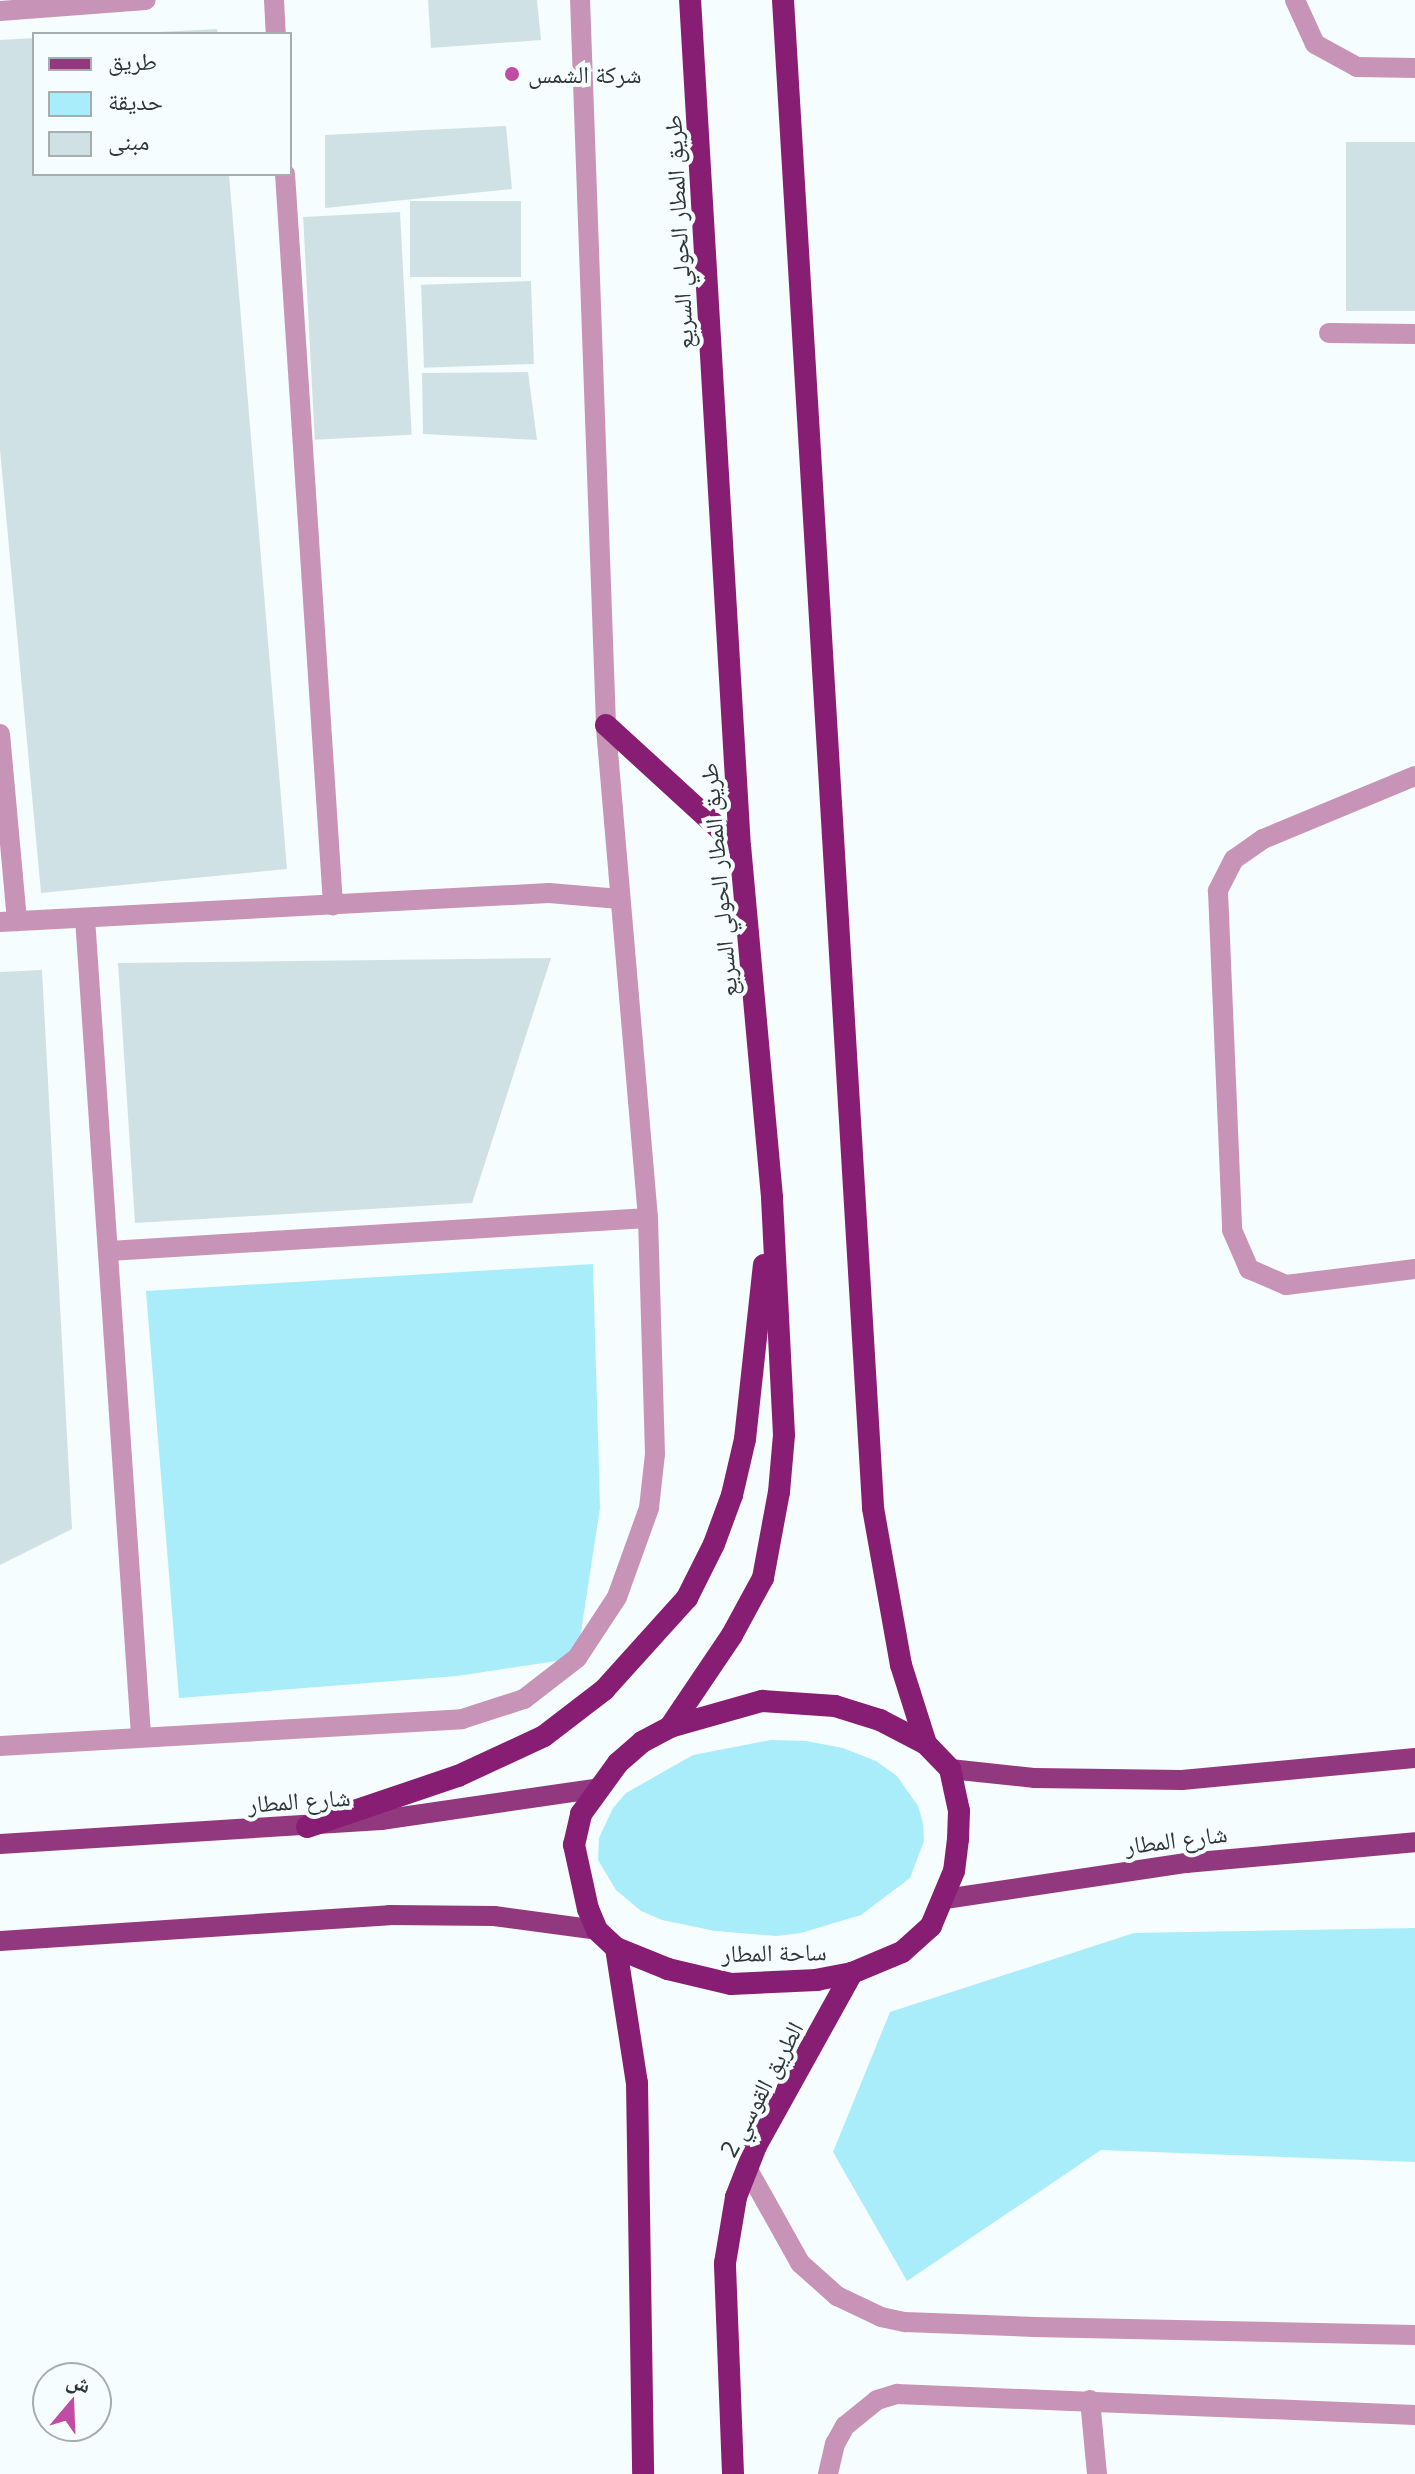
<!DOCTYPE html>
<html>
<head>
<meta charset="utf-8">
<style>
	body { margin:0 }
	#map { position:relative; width:1415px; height:2474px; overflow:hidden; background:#f6fdfe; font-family:"Noto Sans","Noto Naskh Arabic",sans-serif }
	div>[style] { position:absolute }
	.green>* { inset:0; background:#aaedfa }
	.building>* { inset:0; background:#d0e1e5; transform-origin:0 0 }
	.service>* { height:20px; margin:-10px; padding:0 10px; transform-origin:10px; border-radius:10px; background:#c794b8 }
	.minor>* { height:20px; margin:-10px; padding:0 10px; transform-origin:10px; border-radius:10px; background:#c794b8 }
	.tertiary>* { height:20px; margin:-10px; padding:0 10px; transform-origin:10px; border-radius:10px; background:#c794b8 }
	.primary>* { height:20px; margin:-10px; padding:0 10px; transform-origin:10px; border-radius:10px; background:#92387e }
	.trunk>* { height:22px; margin:-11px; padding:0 11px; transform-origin:11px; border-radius:11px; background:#881e73 }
	.dots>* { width:22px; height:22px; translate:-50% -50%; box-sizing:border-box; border:4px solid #f6fdfe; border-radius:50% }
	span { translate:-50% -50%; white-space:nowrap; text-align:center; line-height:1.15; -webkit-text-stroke:8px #f6fdfe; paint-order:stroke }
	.poi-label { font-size:24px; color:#2f3638 }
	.left { translate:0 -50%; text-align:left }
	.street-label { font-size:24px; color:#2f3638 }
	.legend { position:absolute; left:32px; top:32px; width:260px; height:144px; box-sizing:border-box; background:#f6fdfe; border:2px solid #a6adaf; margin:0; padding:10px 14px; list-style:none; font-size:24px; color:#2f3638 }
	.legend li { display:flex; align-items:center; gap:16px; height:40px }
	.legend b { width:40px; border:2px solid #a6adaf }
	.north { position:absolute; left:32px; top:2362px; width:80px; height:80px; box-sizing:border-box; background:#f6fdfe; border:2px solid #a6adaf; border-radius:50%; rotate:19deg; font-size:22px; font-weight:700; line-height:32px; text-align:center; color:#2f3638 }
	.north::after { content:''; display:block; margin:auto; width:28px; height:36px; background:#c04ca6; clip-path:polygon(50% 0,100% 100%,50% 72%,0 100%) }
</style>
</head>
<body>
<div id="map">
	<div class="green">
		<i style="clip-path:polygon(593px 1264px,600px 1508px,577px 1658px,457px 1676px,179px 1698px,146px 1291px)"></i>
		<i style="clip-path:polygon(771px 1740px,806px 1741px,843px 1748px,876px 1761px,897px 1776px,918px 1806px,923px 1823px,924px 1841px,910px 1878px,861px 1915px,801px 1933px,776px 1936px,715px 1931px,662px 1920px,641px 1911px,616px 1890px,598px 1860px,599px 1838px,613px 1808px,626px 1793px,693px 1755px)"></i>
		<i style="clip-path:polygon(1415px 1928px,1415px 2162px,1101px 2150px,907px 2281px,833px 2152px,890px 2012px,1134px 1933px)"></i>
	</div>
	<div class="building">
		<i style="clip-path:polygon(428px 0,537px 0,541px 40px,431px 48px)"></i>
		<i style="clip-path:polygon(217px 29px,218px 34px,158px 34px,158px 32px)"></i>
		<i style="clip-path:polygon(34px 38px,34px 174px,229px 174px,287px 869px,41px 893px,0 450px,0 40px)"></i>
		<i style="clip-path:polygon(506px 126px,512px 189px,325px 208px,325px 135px)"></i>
		<i style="left:1415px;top:142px;width:169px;height:69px;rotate:90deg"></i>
		<i style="left:521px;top:201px;width:76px;height:111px;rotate:90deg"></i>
		<i style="left:400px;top:212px;width:223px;height:97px;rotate:87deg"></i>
		<i style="left:531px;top:281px;width:83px;height:110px;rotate:88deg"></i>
		<i style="clip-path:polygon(528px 372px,537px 440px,423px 434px,422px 373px)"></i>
		<i style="clip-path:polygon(551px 958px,472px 1203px,135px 1223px,118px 963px)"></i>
		<i style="clip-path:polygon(42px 970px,72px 1529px,0 1565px,0 972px)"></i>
	</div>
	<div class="service">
		<i style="left:1295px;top:0;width:48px;rotate:65.6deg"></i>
		<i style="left:1315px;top:44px;width:48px;rotate:28.7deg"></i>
		<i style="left:1357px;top:67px;width:58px;rotate:1deg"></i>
		<i style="left:1329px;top:333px;width:86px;rotate:0.7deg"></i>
		<i style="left:1415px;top:776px;width:165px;rotate:157.5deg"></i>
		<i style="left:1263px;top:839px;width:35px;rotate:145deg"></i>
		<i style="left:1234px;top:859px;width:36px;rotate:117deg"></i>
		<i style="left:1218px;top:891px;width:339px;rotate:87.6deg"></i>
		<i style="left:1232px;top:1230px;width:43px;rotate:66.4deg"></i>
		<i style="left:1249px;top:1269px;width:40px;rotate:23.4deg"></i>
		<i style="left:1286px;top:1285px;width:130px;rotate:-7.1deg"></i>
		<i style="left:1090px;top:2400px;width:74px;rotate:84.6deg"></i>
		<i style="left:828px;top:2474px;width:31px;rotate:-77deg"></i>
		<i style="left:835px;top:2444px;width:21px;rotate:-61deg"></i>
		<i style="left:845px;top:2426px;width:41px;rotate:-39.1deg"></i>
		<i style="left:877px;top:2400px;width:21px;rotate:-17deg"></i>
		<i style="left:897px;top:2394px;width:518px;rotate:2.32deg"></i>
	</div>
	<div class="minor">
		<i style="left:274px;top:0;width:34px;rotate:87deg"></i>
		<i style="left:0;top:11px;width:146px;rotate:-4.3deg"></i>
		<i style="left:285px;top:174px;width:733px;rotate:86.24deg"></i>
		<i style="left:0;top:734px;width:188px;rotate:84.8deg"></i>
		<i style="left:85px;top:918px;width:820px;rotate:86.08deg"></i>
		<i style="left:0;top:922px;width:550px;rotate:-3.02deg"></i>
		<i style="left:549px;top:893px;width:71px;rotate:4.8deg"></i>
		<i style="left:109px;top:1251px;width:540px;rotate:-3.5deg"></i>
		<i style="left:747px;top:2168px;width:109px;rotate:60.8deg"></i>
		<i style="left:800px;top:2263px;width:50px;rotate:41.7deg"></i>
		<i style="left:837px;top:2296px;width:49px;rotate:25.5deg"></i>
		<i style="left:881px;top:2317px;width:25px;rotate:12deg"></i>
		<i style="left:905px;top:2322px;width:129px;rotate:2.2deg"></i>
		<i style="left:1034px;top:2327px;width:381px;rotate:1.2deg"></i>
	</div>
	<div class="tertiary">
		<i style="left:0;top:1746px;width:463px;rotate:-3.3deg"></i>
		<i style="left:462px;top:1719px;width:65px;rotate:-17.9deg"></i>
		<i style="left:524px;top:1699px;width:67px;rotate:-37.7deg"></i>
		<i style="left:577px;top:1658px;width:73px;rotate:-56.7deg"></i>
		<i style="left:617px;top:1597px;width:95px;rotate:-70.2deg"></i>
		<i style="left:649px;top:1508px;width:54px;rotate:-83.7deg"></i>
		<i style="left:655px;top:1454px;width:236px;rotate:-91.7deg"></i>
		<i style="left:648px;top:1218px;width:495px;rotate:-94.9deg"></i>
		<i style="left:606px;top:725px;width:725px;rotate:-92.05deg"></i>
	</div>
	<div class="primary">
		<i style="left:950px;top:1769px;width:84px;rotate:6.1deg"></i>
		<i style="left:1034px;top:1778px;width:148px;rotate:0.8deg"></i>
		<i style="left:1182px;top:1780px;width:234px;rotate:-5.4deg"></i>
		<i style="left:0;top:1844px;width:382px;rotate:-3.6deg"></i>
		<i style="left:381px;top:1820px;width:221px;rotate:-8.3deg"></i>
		<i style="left:945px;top:1899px;width:244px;rotate:-8.5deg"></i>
		<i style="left:1186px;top:1863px;width:230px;rotate:-5.2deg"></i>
		<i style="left:0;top:1941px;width:390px;rotate:-3.8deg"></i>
		<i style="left:389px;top:1915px;width:105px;rotate:0.5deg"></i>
		<i style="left:494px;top:1916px;width:104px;rotate:7.7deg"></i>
	</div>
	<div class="trunk">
		<i style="left:783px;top:0;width:1511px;rotate:86.58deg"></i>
		<i style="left:873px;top:1508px;width:159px;rotate:79.9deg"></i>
		<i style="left:901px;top:1665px;width:83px;rotate:72.4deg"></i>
		<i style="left:926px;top:1744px;width:35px;rotate:46deg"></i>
		<i style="left:950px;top:1769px;width:43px;rotate:77.9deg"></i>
		<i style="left:959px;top:1811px;width:28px;rotate:92deg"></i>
		<i style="left:958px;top:1839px;width:32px;rotate:97deg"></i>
		<i style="left:954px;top:1871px;width:60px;rotate:112.7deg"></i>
		<i style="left:931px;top:1926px;width:39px;rotate:138deg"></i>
		<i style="left:902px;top:1952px;width:54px;rotate:157.2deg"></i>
		<i style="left:852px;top:1973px;width:36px;rotate:169deg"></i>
		<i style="left:817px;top:1980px;width:86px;rotate:177.3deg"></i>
		<i style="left:731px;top:1984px;width:65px;rotate:-166.6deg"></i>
		<i style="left:668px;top:1969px;width:56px;rotate:-158deg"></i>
		<i style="left:616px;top:1948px;width:26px;rotate:-137deg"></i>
		<i style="left:597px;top:1930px;width:23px;rotate:-113deg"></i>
		<i style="left:588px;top:1909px;width:66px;rotate:-102.3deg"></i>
		<i style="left:574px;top:1845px;width:32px;rotate:-77deg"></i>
		<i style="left:581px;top:1814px;width:63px;rotate:-54deg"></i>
		<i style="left:618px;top:1763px;width:32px;rotate:-41deg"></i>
		<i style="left:642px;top:1742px;width:32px;rotate:-28deg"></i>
		<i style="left:670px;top:1727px;width:96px;rotate:-15.8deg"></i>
		<i style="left:762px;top:1701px;width:73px;rotate:3.9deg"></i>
		<i style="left:835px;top:1706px;width:47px;rotate:17.3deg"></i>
		<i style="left:880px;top:1720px;width:52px;rotate:27.6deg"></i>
		<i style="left:606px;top:725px;width:182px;rotate:42.5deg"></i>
		<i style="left:670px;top:1727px;width:111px;rotate:-56deg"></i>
		<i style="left:732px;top:1635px;width:65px;rotate:-61.5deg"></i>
		<i style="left:763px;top:1578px;width:87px;rotate:-79.5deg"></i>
		<i style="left:779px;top:1492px;width:57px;rotate:-85deg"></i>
		<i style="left:784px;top:1435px;width:238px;rotate:-92.9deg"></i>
		<i style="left:772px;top:1197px;width:350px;rotate:-95.2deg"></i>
		<i style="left:740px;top:848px;width:849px;rotate:-93.37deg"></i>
		<i style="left:307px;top:1827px;width:159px;rotate:-18.7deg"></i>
		<i style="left:458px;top:1776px;width:95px;rotate:-24.9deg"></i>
		<i style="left:544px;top:1736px;width:76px;rotate:-37.5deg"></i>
		<i style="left:604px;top:1690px;width:124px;rotate:-47.9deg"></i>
		<i style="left:687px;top:1598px;width:60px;rotate:-63.4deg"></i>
		<i style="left:714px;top:1544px;width:52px;rotate:-69.8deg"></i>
		<i style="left:732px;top:1495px;width:57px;rotate:-76.9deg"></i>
		<i style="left:745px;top:1439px;width:175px;rotate:-83.8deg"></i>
		<i style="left:616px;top:1948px;width:137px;rotate:81.2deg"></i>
		<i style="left:637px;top:2083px;width:391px;rotate:89.1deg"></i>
		<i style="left:733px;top:2474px;width:211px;rotate:-92.2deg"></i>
		<i style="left:725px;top:2263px;width:67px;rotate:-80.5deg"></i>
		<i style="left:736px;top:2197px;width:55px;rotate:-68.6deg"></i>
		<i style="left:756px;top:2146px;width:198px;rotate:-61deg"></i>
	</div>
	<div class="dots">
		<i style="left:512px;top:74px;background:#c04ca6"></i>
	</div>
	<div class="poi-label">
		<span class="left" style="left:528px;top:74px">شركة الشمس</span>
	</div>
	<div class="street-label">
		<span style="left:678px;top:232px;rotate:-93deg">طريق المطار الحولي السريع</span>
		<span style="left:718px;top:880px;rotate:-95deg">طريق المطار الحولي السريع</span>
		<span style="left:299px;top:1800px;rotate:-4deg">شارع المطار</span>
		<span style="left:1176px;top:1839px;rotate:-7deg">شارع المطار</span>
		<span style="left:774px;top:1952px;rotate:-1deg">ساحة المطار</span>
		<span style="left:761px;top:2089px;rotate:-62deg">الطريق القوسي 2</span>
	</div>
	<ul class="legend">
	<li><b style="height:10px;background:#92387e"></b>طريق</li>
	<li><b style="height:22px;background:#aaedfa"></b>حديقة</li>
	<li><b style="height:22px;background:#d0e1e5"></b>مبنى</li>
	</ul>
	<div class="north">ش</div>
</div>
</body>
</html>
